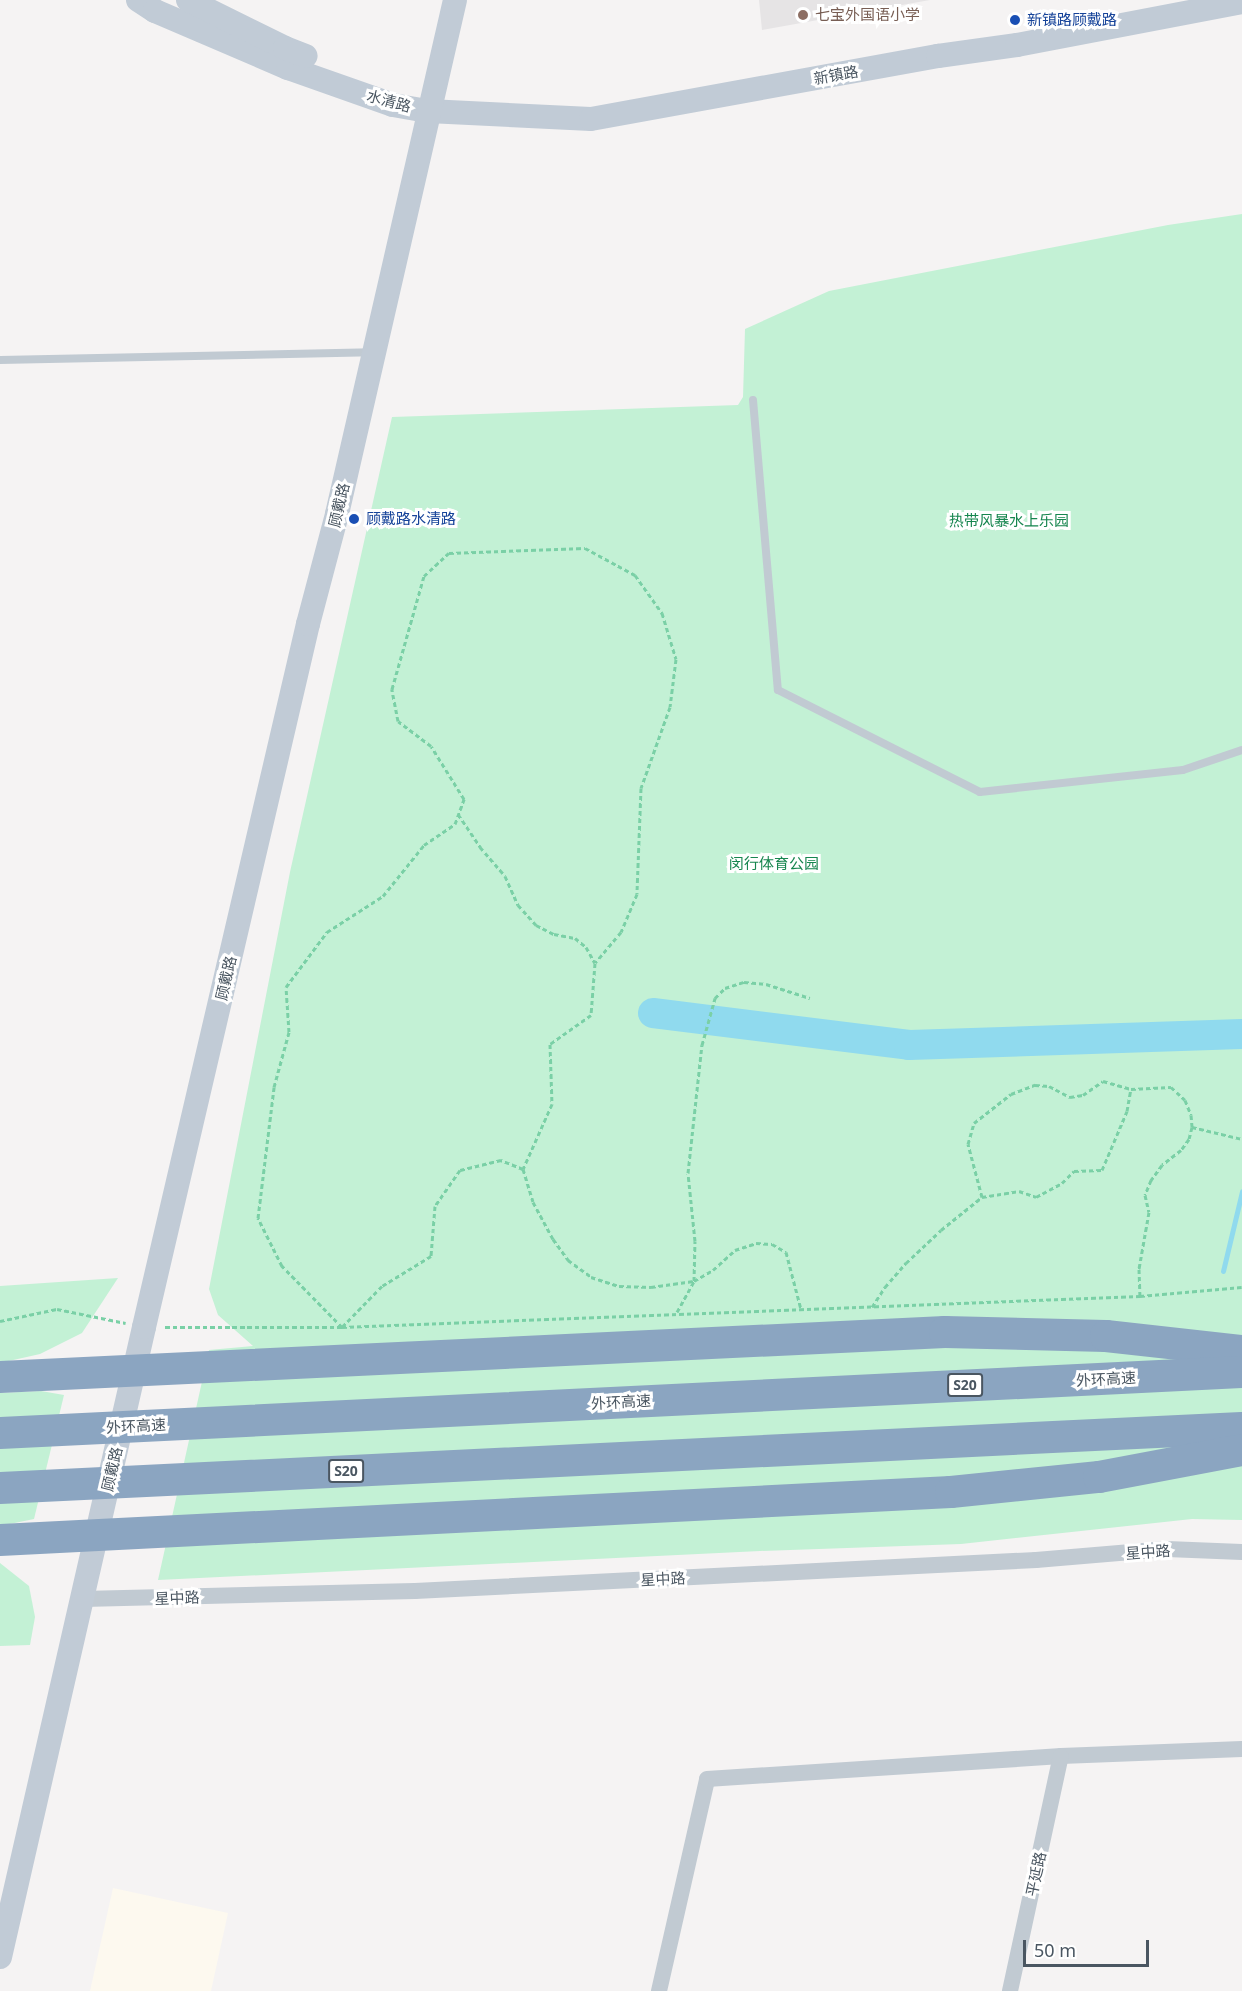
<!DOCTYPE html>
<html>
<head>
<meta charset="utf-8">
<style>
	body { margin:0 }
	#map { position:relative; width:1242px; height:1991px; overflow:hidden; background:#f5f3f3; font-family:"Noto Sans","Noto Sans SC",sans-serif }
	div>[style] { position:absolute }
	.commercial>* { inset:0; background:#fdf9ef }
	.education>* { inset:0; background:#e6e4e5 }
	.green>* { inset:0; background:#c3f1d5 }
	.stream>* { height:5px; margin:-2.5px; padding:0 2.5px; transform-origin:2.5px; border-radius:2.5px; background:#90daee }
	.river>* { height:30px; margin:-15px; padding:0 15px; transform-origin:15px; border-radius:15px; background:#90daee }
	.path>* { height:3px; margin-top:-1.5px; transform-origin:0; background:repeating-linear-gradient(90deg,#7ad0a6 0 4.5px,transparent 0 7.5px) }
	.service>* { height:8px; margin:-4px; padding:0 4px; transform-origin:4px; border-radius:4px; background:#c1cad2 }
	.minor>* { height:16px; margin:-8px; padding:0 8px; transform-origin:8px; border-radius:8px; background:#c1cad2 }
	.secondary>* { height:24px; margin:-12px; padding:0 12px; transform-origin:12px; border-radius:12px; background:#c1cbd6 }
	.motorway>* { height:32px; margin:-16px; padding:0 16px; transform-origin:16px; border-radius:16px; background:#8ba5c1 }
	.dots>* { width:16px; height:16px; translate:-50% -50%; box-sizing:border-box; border:3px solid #fff; border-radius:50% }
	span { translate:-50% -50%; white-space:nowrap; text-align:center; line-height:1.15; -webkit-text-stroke:6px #fff; paint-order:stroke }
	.shield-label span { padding:2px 4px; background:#fff; border:2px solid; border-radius:4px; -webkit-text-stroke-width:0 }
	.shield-label { font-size:14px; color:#4a5661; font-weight:700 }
	.education-label { font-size:15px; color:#785e54 }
	.left { translate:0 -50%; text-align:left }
	.transit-label { font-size:15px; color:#164399 }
	.street-label { font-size:15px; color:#4a5661 }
	.park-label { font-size:15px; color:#17864f }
	.scale { position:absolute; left:1023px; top:1940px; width:126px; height:27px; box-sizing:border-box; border:3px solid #4a5661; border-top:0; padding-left:8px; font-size:18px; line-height:21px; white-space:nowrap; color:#4a5661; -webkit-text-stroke:4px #fff; paint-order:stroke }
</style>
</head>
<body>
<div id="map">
	<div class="commercial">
		<i style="clip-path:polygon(113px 1888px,228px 1913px,211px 1991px,90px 1991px)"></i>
	</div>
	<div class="education">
		<i style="clip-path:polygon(759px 0,930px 0,762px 30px)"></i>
	</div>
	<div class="green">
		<i style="clip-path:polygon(1242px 214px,1242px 1520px,1192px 1519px,961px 1544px,760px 1551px,158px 1580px,209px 1350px,253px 1346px,218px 1315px,209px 1289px,290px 872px,392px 417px,738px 405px,743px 397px,745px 329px,829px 291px,1168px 225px)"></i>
		<i style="clip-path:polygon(118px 1278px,82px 1333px,40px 1354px,0 1363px,0 1286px)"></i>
		<i style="clip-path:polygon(41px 1391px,64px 1395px,34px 1519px,0 1526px,0 1393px)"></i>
		<i style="clip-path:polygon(0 1563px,29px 1586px,35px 1617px,30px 1645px,0 1646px)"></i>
	</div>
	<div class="stream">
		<i style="left:1223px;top:1271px;width:82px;rotate:-76.6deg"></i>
	</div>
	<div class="river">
		<i style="left:653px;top:1013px;width:258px;rotate:7.1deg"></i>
		<i style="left:909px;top:1045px;width:333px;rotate:-1.9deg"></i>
	</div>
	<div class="path">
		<i style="left:585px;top:548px;width:57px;rotate:28.4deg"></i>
		<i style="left:635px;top:575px;width:47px;rotate:54.6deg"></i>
		<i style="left:662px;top:613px;width:48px;rotate:73.1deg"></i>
		<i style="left:676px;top:659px;width:48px;rotate:97.1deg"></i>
		<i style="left:670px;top:707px;width:86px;rotate:109.7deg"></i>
		<i style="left:641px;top:788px;width:106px;rotate:92.2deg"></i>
		<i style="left:637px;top:894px;width:41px;rotate:112.8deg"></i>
		<i style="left:621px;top:932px;width:40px;rotate:130deg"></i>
		<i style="left:595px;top:963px;width:52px;rotate:94.4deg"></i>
		<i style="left:591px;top:1015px;width:50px;rotate:144.7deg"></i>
		<i style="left:550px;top:1044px;width:60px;rotate:88.1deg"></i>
		<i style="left:552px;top:1104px;width:71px;rotate:114deg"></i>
		<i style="left:523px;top:1169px;width:24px;rotate:-158deg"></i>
		<i style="left:501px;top:1160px;width:42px;rotate:166.3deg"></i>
		<i style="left:460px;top:1170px;width:44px;rotate:124.8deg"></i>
		<i style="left:435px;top:1206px;width:50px;rotate:94.6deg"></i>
		<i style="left:431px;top:1256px;width:57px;rotate:148.5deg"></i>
		<i style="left:382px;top:1286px;width:57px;rotate:134.3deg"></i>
		<i style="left:342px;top:1327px;width:86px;rotate:-134.5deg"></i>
		<i style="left:282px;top:1266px;width:54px;rotate:-116.6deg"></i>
		<i style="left:258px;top:1218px;width:132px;rotate:-83deg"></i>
		<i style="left:274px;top:1087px;width:57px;rotate:-74.7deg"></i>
		<i style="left:289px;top:1032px;width:45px;rotate:-93.8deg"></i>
		<i style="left:286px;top:987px;width:69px;rotate:-53.3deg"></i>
		<i style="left:327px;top:932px;width:67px;rotate:-32.7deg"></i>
		<i style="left:383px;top:896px;width:65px;rotate:-51.2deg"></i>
		<i style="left:424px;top:845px;width:37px;rotate:-34deg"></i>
		<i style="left:455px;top:824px;width:27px;rotate:-70deg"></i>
		<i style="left:464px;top:799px;width:62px;rotate:-121.9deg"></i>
		<i style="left:431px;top:746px;width:41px;rotate:-142.9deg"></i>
		<i style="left:398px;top:721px;width:33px;rotate:-101deg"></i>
		<i style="left:392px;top:689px;width:117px;rotate:-74.2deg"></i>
		<i style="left:424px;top:576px;width:34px;rotate:-43deg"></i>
		<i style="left:449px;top:553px;width:136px;rotate:-2.1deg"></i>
		<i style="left:458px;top:814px;width:40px;rotate:56deg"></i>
		<i style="left:480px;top:847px;width:38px;rotate:49deg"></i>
		<i style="left:505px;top:876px;width:32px;rotate:66deg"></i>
		<i style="left:518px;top:905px;width:27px;rotate:48deg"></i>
		<i style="left:536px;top:925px;width:20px;rotate:27deg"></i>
		<i style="left:554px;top:934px;width:21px;rotate:11deg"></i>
		<i style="left:575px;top:938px;width:14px;rotate:39deg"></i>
		<i style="left:586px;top:947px;width:18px;rotate:61deg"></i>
		<i style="left:1192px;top:1127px;width:51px;rotate:13.5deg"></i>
		<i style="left:523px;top:1169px;width:34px;rotate:73deg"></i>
		<i style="left:533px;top:1202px;width:42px;rotate:61.6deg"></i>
		<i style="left:553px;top:1239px;width:26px;rotate:54deg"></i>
		<i style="left:568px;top:1260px;width:29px;rotate:36deg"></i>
		<i style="left:591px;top:1277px;width:29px;rotate:18deg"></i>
		<i style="left:619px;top:1286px;width:32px;rotate:2deg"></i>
		<i style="left:651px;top:1287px;width:43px;rotate:-7.9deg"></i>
		<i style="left:694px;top:1281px;width:22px;rotate:-30deg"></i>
		<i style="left:713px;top:1270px;width:30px;rotate:-42deg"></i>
		<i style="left:735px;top:1250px;width:22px;rotate:-18deg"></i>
		<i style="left:756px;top:1243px;width:16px;rotate:4deg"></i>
		<i style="left:772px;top:1244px;width:16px;rotate:30deg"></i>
		<i style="left:786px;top:1252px;width:59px;rotate:75.3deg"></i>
		<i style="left:982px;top:1197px;width:55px;rotate:-104.8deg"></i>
		<i style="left:968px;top:1144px;width:22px;rotate:-74deg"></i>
		<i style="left:974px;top:1123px;width:47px;rotate:-38.1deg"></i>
		<i style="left:1011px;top:1094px;width:26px;rotate:-21deg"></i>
		<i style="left:1035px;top:1085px;width:14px;rotate:4deg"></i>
		<i style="left:1049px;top:1086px;width:24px;rotate:28deg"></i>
		<i style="left:1070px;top:1097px;width:13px;rotate:-9deg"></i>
		<i style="left:1083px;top:1095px;width:24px;rotate:-35deg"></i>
		<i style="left:1103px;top:1081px;width:29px;rotate:16deg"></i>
		<i style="left:1131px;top:1089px;width:40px;rotate:-2.9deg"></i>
		<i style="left:1171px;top:1087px;width:19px;rotate:43deg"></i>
		<i style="left:1185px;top:1100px;width:16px;rotate:68deg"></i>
		<i style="left:1191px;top:1115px;width:12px;rotate:85deg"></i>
		<i style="left:1192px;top:1127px;width:12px;rotate:104deg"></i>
		<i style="left:1189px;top:1139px;width:14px;rotate:126deg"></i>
		<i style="left:1181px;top:1150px;width:24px;rotate:142deg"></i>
		<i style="left:1162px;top:1165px;width:19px;rotate:126deg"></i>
		<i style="left:1151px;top:1180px;width:16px;rotate:112deg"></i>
		<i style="left:1145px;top:1195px;width:17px;rotate:77deg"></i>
		<i style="left:1149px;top:1212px;width:58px;rotate:100deg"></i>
		<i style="left:1139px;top:1269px;width:27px;rotate:88deg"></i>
		<i style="left:872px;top:1307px;width:24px;rotate:-57deg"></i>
		<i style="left:885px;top:1287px;width:32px;rotate:-49deg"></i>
		<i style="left:906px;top:1263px;width:48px;rotate:-43.3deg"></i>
		<i style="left:941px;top:1230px;width:53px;rotate:-38.8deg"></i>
		<i style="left:982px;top:1197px;width:37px;rotate:-9deg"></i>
		<i style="left:1019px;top:1191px;width:18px;rotate:19deg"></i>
		<i style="left:1036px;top:1197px;width:30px;rotate:-28deg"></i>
		<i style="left:1062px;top:1183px;width:17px;rotate:-45deg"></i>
		<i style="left:1074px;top:1171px;width:28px;rotate:-2deg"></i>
		<i style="left:1102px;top:1170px;width:64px;rotate:-67deg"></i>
		<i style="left:1127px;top:1111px;width:22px;rotate:-80deg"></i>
		<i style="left:677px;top:1312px;width:35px;rotate:-61deg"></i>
		<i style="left:694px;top:1281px;width:40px;rotate:-88.6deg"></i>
		<i style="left:695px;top:1241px;width:68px;rotate:-95.9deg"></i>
		<i style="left:688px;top:1173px;width:129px;rotate:-83.8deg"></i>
		<i style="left:702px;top:1045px;width:49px;rotate:-74.5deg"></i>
		<i style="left:715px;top:998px;width:14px;rotate:-45deg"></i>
		<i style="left:725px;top:988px;width:20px;rotate:-18deg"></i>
		<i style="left:744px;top:982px;width:22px;rotate:5deg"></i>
		<i style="left:766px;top:984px;width:46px;rotate:17.7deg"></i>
		<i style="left:0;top:1321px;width:58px;rotate:-11.9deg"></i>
		<i style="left:57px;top:1309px;width:70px;rotate:11.5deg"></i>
		<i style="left:165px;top:1327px;width:177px"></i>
		<i style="left:342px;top:1327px;width:799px;rotate:-2.22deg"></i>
		<i style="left:1140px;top:1296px;width:102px;rotate:-5deg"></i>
	</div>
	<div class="service">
		<i style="left:0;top:360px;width:371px;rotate:-1.2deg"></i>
		<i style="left:753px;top:400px;width:291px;rotate:85.1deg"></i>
		<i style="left:778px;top:690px;width:226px;rotate:26.8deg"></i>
		<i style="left:980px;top:792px;width:204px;rotate:-6.2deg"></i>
		<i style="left:1183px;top:770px;width:62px;rotate:-18.7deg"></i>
	</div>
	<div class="minor">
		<i style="left:83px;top:1599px;width:332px;rotate:-1.4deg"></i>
		<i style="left:415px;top:1591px;width:622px;rotate:-2.86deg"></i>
		<i style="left:1036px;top:1560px;width:131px;rotate:-4.8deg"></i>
		<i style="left:1167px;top:1549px;width:75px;rotate:2.3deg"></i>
		<i style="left:659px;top:1991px;width:217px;rotate:-77.2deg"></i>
		<i style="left:707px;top:1779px;width:355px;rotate:-3.7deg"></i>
		<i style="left:1061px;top:1756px;width:181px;rotate:-2.2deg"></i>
		<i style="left:1010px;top:1991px;width:240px;rotate:-77.8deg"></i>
	</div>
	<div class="secondary">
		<i style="left:138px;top:0;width:20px;rotate:33deg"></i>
		<i style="left:155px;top:11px;width:145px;rotate:23.2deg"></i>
		<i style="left:288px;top:68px;width:111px;rotate:19.4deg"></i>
		<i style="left:393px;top:105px;width:36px;rotate:10deg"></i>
		<i style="left:428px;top:111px;width:163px;rotate:2.8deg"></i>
		<i style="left:591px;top:119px;width:353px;rotate:-10.3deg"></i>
		<i style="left:938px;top:56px;width:80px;rotate:-7.9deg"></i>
		<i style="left:1017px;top:45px;width:229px;rotate:-10.8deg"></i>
		<i style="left:188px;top:0;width:108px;rotate:26.3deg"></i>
		<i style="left:285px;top:48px;width:22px;rotate:21deg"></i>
		<i style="left:0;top:1957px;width:646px;rotate:-77.12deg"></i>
		<i style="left:144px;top:1327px;width:722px;rotate:-76.87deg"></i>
		<i style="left:308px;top:624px;width:114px;rotate:-75.2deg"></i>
		<i style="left:337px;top:514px;width:527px;rotate:-77.07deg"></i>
	</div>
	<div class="motorway">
		<i style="left:0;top:1377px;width:946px;rotate:-2.73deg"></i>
		<i style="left:945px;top:1332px;width:161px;rotate:1.4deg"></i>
		<i style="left:1106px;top:1336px;width:137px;rotate:6.3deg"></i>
		<i style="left:0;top:1433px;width:1243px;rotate:-2.81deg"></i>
		<i style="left:0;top:1488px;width:1243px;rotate:-2.77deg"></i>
		<i style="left:0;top:1540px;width:952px;rotate:-2.89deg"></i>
		<i style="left:951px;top:1492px;width:149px;rotate:-5.8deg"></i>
		<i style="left:1099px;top:1477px;width:146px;rotate:-10.7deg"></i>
	</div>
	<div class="dots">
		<i style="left:803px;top:15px;background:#8d6e63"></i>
		<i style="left:1015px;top:20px;background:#1a4fb4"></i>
		<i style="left:354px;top:519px;background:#1a4fb4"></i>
	</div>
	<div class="shield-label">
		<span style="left:965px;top:1385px">S20</span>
		<span style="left:346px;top:1471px">S20</span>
	</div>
	<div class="education-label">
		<span class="left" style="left:815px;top:15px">七宝外国语小学</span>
	</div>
	<div class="transit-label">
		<span class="left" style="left:1027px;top:20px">新镇路顾戴路</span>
		<span class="left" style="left:366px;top:519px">顾戴路水清路</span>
	</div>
	<div class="street-label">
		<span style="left:836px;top:75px;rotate:-10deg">新镇路</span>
		<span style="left:389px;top:101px;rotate:15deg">水清路</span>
		<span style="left:339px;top:505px;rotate:-77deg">顾戴路</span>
		<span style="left:226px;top:978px;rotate:-77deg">顾戴路</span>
		<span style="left:1106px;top:1379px;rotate:-3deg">外环高速</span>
		<span style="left:621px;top:1402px;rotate:-3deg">外环高速</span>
		<span style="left:136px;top:1426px;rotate:-3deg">外环高速</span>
		<span style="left:112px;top:1469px;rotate:-77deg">顾戴路</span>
		<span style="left:1148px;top:1552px;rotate:-4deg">星中路</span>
		<span style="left:663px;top:1579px;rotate:-3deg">星中路</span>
		<span style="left:177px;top:1598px;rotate:-2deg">星中路</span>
		<span style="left:1036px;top:1874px;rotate:-78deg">平延路</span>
	</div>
	<div class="park-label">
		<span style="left:1009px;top:521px">热带风暴水上乐园</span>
		<span style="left:774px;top:864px">闵行体育公园</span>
	</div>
	<div class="scale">50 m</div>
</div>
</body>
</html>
